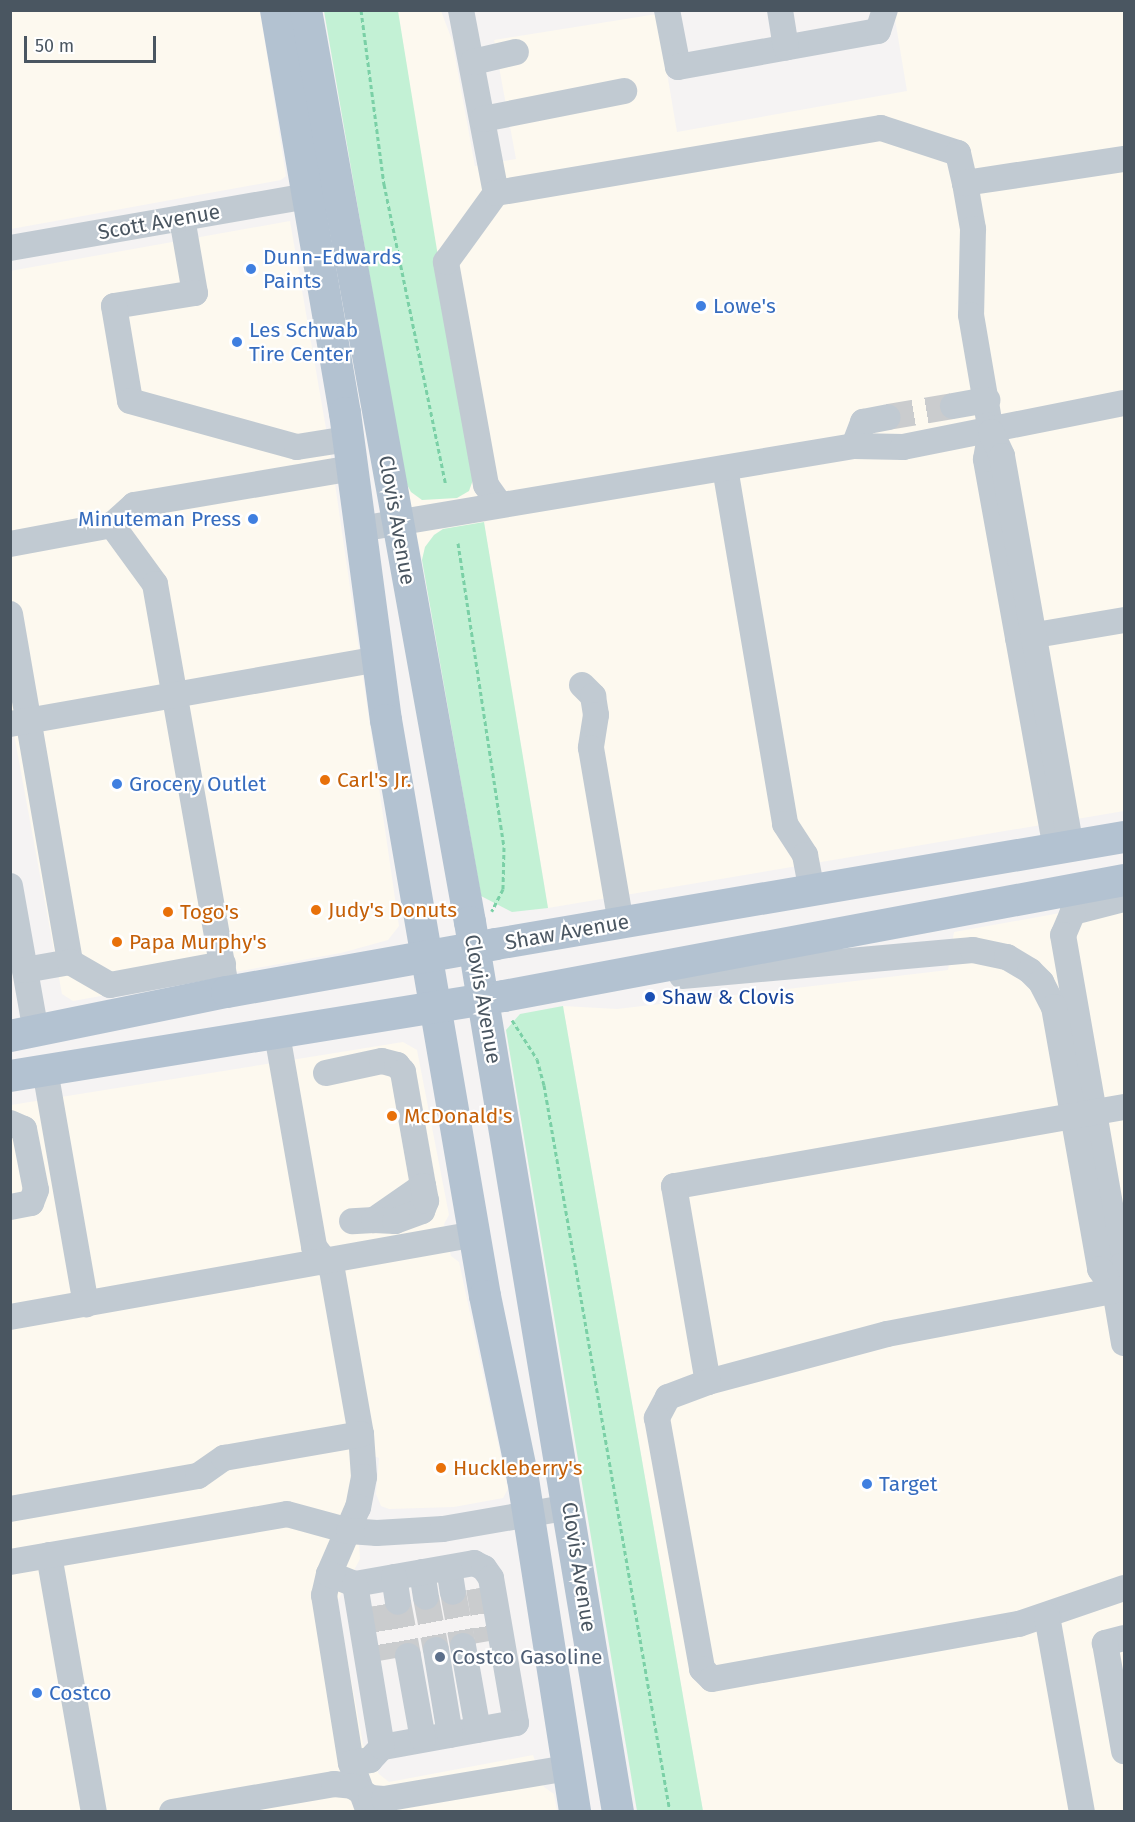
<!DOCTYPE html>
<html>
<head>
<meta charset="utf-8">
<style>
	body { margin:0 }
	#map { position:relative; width:1135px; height:1822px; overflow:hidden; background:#f5f3f3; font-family:"Fira Sans",sans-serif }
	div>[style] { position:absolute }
	.commercial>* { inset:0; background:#fdf9ef }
	.green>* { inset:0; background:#c3f1d5 }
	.minor-tunnel>* { height:26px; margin-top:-13px; transform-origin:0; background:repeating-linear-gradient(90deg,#caccce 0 26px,transparent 0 39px) }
	.path>* { height:3px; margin-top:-1.5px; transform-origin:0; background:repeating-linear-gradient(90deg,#7ad0a6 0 4.5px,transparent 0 7.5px) }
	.minor>* { height:26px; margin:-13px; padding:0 13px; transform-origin:13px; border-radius:13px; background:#c1cad2 }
	.major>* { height:32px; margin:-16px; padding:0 16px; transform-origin:16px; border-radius:16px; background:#b3c2d1 }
	.dots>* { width:16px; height:16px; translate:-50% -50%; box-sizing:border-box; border:3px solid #fff; border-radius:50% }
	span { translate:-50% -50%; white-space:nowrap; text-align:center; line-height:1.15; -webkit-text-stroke:4.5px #fff; paint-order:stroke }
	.street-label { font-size:21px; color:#4a5661 }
	.shop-label { font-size:21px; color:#366cbe }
	.left { translate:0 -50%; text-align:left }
	.right { translate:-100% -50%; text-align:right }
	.food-label { font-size:21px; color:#c56008 }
	.transit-label { font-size:21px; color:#164399 }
	.service-label { font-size:21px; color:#4e5e75 }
	.frame { position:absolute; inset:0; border:12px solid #4a5661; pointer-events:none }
	.scale { position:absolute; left:24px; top:36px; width:132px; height:27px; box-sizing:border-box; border:3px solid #4a5661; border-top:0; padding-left:8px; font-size:18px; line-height:21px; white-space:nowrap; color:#4a5661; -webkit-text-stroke:4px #fff; paint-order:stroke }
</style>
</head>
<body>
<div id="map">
	<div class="commercial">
		<i style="clip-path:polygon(907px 10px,1124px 11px,1124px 811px,548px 908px,484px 523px,443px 529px,434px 535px,425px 547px,422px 560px,405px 481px,428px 207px,398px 11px,441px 11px,452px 40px,475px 166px,516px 159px,494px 40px,657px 14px,677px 132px,907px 91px,894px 13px)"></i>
		<i style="clip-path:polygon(11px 11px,260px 11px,286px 176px,281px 180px,11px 229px)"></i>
		<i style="clip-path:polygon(290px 221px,332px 463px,399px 926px,388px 940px,341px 953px,73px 1001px,62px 994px,11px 718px,10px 271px)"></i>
		<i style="clip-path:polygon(1124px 912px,1124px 1811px,703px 1811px,563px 1006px,617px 1009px,948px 970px,954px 932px,1060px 913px,1087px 919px)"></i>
		<i style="clip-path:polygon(403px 1042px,417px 1050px,449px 1215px,444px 1224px,451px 1256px,459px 1262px,508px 1489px,503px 1498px,454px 1507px,389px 1509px,381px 1506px,376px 1494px,379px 1458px,353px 1448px,360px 1559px,337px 1602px,363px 1744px,379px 1774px,389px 1782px,533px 1755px,544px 1787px,554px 1794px,557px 1811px,11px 1812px,11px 1105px)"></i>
	</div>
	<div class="green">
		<i style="clip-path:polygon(324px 11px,398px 11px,474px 477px,469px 491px,457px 498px,422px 500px,411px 492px,405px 481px)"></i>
		<i style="clip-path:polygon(484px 522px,548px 908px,512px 912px,481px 896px,422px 560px,425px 547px,434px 535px,443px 529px)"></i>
		<i style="clip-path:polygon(563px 1006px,703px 1811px,637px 1811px,506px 1030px,520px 1014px)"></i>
	</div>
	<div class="minor-tunnel">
		<i style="left:888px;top:417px;width:66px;rotate:-9.6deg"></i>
		<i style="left:479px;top:1588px;width:54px;rotate:80.4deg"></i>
		<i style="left:453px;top:1592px;width:55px;rotate:79.5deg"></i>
		<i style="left:426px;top:1597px;width:54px;rotate:79.3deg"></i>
		<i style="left:398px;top:1602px;width:55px;rotate:79.5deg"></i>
		<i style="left:374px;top:1606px;width:55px;rotate:80.5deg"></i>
	</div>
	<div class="path">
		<i style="left:361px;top:10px;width:176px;rotate:82.5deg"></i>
		<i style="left:384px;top:184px;width:307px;rotate:78.4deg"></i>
		<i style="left:458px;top:543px;width:307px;rotate:81.4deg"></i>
		<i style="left:504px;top:847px;width:42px;rotate:91.4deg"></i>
		<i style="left:503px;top:889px;width:25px;rotate:117deg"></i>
		<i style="left:512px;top:1020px;width:46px;rotate:57.3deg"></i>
		<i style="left:537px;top:1059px;width:27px;rotate:75deg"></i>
		<i style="left:544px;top:1085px;width:738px;rotate:80.17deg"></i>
	</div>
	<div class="minor">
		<i style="left:461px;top:10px;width:186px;rotate:79.2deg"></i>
		<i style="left:667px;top:10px;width:58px;rotate:79.1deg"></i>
		<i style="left:678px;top:67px;width:203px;rotate:-10.2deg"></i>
		<i style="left:878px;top:31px;width:22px;rotate:-72deg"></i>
		<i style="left:780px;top:10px;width:38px;rotate:81deg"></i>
		<i style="left:473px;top:62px;width:44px;rotate:-13.1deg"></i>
		<i style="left:483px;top:119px;width:144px;rotate:-11.2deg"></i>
		<i style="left:965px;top:183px;width:47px;rotate:80.1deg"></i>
		<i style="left:973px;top:229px;width:86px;rotate:91.3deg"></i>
		<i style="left:971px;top:315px;width:119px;rotate:80.3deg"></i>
		<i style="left:182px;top:218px;width:76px;rotate:80.2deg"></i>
		<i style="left:195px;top:293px;width:82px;rotate:170.9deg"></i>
		<i style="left:114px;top:306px;width:96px;rotate:80.4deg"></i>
		<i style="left:130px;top:401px;width:173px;rotate:15.4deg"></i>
		<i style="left:297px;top:447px;width:52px;rotate:-8.9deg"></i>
		<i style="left:10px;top:248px;width:303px;rotate:-9.9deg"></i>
		<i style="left:953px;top:406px;width:35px;rotate:-10deg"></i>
		<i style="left:854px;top:446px;width:26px;rotate:-69deg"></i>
		<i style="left:863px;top:422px;width:25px;rotate:-11deg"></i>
		<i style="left:725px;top:468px;width:361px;rotate:80.4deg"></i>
		<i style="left:785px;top:824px;width:37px;rotate:57deg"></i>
		<i style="left:805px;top:855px;width:36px;rotate:79deg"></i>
		<i style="left:500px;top:505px;width:24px;rotate:-125deg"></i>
		<i style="left:486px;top:485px;width:227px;rotate:-100.2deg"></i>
		<i style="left:446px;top:262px;width:85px;rotate:-54.1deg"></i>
		<i style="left:496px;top:193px;width:390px;rotate:-9.6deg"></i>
		<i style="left:881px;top:128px;width:81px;rotate:18deg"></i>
		<i style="left:958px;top:153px;width:31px;rotate:77deg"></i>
		<i style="left:965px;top:183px;width:161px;rotate:-8.6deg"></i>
		<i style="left:112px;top:525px;width:30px;rotate:-42deg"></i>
		<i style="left:134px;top:505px;width:221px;rotate:-9.6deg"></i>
		<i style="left:360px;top:529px;width:501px;rotate:-9.54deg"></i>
		<i style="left:854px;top:446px;width:49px;rotate:1.2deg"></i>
		<i style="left:903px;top:447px;width:225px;rotate:-11.3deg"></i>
		<i style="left:10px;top:544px;width:104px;rotate:-10.6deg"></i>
		<i style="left:112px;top:525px;width:73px;rotate:53.9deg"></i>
		<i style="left:155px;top:584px;width:414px;rotate:80deg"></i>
		<i style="left:10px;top:614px;width:353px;rotate:80.2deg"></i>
		<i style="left:1018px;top:638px;width:108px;rotate:-9.6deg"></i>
		<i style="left:582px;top:685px;width:16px;rotate:45deg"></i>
		<i style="left:593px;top:696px;width:19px;rotate:81deg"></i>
		<i style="left:596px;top:715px;width:33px;rotate:99deg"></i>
		<i style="left:591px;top:748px;width:178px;rotate:80.3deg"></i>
		<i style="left:10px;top:724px;width:373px;rotate:-10deg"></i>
		<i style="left:1056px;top:849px;width:396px;rotate:-100.2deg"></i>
		<i style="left:986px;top:459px;width:27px;rotate:-80deg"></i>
		<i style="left:991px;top:432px;width:26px;rotate:65deg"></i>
		<i style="left:1002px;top:456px;width:397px;rotate:80deg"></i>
		<i style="left:10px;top:886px;width:148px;rotate:79.9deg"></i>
		<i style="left:1124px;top:899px;width:53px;rotate:165.7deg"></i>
		<i style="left:1073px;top:912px;width:25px;rotate:113deg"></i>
		<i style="left:1063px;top:935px;width:336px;rotate:80.1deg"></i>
		<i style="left:1121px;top:1266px;width:25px;rotate:104deg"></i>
		<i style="left:1115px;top:1290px;width:54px;rotate:80.4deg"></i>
		<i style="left:25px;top:970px;width:46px;rotate:-10.1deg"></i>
		<i style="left:70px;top:962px;width:46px;rotate:29.9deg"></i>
		<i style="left:110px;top:985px;width:115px;rotate:-10.5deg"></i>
		<i style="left:682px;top:976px;width:292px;rotate:-5.1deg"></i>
		<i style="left:973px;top:950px;width:35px;rotate:12deg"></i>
		<i style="left:1007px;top:957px;width:27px;rotate:31deg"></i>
		<i style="left:1030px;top:971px;width:16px;rotate:45deg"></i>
		<i style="left:1041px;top:982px;width:28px;rotate:63deg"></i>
		<i style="left:1054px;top:1007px;width:266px;rotate:80deg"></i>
		<i style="left:1100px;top:1269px;width:26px;rotate:54deg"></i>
		<i style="left:277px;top:1034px;width:216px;rotate:80.1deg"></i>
		<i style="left:314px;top:1247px;width:29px;rotate:52deg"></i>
		<i style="left:332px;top:1270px;width:167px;rotate:80deg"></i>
		<i style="left:361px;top:1434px;width:43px;rotate:86deg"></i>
		<i style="left:364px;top:1477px;width:31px;rotate:101deg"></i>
		<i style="left:358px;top:1507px;width:73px;rotate:113.4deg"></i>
		<i style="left:329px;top:1574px;width:22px;rotate:103deg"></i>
		<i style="left:324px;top:1595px;width:170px;rotate:80.9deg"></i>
		<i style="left:351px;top:1763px;width:52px;rotate:69.8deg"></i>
		<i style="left:45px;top:1070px;width:238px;rotate:80.1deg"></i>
		<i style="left:326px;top:1073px;width:57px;rotate:-12.1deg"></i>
		<i style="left:382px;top:1061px;width:16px;rotate:15deg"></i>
		<i style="left:397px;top:1065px;width:9px;rotate:49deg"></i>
		<i style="left:403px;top:1072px;width:116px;rotate:80deg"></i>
		<i style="left:423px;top:1186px;width:60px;rotate:145.2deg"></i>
		<i style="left:374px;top:1220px;width:22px;rotate:177deg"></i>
		<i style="left:1124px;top:1107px;width:457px;rotate:170deg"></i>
		<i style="left:674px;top:1186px;width:199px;rotate:80.2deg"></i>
		<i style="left:708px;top:1382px;width:185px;rotate:-15deg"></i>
		<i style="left:887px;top:1334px;width:241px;rotate:-10.8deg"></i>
		<i style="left:10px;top:1123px;width:15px;rotate:23deg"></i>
		<i style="left:24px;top:1129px;width:62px;rotate:78.9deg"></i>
		<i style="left:36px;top:1190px;width:14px;rotate:111deg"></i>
		<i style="left:31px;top:1203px;width:21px;rotate:169deg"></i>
		<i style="left:374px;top:1220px;width:21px;rotate:3deg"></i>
		<i style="left:395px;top:1221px;width:29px;rotate:-20deg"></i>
		<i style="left:422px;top:1211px;width:11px;rotate:-68deg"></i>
		<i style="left:426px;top:1201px;width:15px;rotate:-101deg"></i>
		<i style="left:10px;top:1317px;width:471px;rotate:-10.1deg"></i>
		<i style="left:708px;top:1382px;width:43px;rotate:159.4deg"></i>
		<i style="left:668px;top:1397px;width:24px;rotate:118deg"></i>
		<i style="left:657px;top:1418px;width:255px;rotate:79.8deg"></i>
		<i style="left:702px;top:1669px;width:14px;rotate:45deg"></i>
		<i style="left:712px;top:1679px;width:312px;rotate:-10.2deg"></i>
		<i style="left:1019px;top:1624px;width:111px;rotate:-18.9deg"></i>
		<i style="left:10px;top:1509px;width:191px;rotate:-10deg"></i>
		<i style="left:198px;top:1476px;width:32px;rotate:-35deg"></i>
		<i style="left:224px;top:1458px;width:139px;rotate:-9.9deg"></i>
		<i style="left:49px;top:1555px;width:261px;rotate:80.1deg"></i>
		<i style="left:10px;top:1562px;width:281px;rotate:-9.8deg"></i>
		<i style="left:287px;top:1514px;width:64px;rotate:15.3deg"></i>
		<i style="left:349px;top:1531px;width:28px;rotate:4deg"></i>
		<i style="left:377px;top:1533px;width:66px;rotate:-3.5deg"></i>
		<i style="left:443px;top:1529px;width:129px;rotate:-9.8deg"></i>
		<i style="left:449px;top:1568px;width:24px;rotate:81deg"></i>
		<i style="left:422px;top:1572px;width:25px;rotate:81deg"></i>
		<i style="left:329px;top:1574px;width:28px;rotate:21deg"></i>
		<i style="left:355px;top:1584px;width:121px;rotate:-10deg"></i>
		<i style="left:474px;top:1563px;width:11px;rotate:27deg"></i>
		<i style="left:484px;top:1568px;width:12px;rotate:55deg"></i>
		<i style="left:491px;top:1578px;width:147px;rotate:80.2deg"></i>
		<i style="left:516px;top:1723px;width:136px;rotate:169.8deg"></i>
		<i style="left:382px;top:1747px;width:18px;rotate:133deg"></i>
		<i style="left:370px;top:1760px;width:19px;rotate:171deg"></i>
		<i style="left:394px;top:1577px;width:25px;rotate:81deg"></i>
		<i style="left:355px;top:1584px;width:165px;rotate:80.6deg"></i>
		<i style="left:1047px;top:1616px;width:199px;rotate:79.9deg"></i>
		<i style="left:1124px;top:1638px;width:20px;rotate:165deg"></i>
		<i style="left:1105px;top:1643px;width:110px;rotate:80deg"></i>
		<i style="left:463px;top:1646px;width:85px;rotate:79.9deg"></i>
		<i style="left:436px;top:1650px;width:86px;rotate:80.6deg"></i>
		<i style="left:408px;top:1656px;width:84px;rotate:79.8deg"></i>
		<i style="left:172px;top:1812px;width:164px;rotate:-9.8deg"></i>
		<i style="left:334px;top:1784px;width:18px;rotate:6deg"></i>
		<i style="left:352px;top:1786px;width:22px;rotate:32deg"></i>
		<i style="left:371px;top:1798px;width:13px;rotate:4deg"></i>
		<i style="left:384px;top:1799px;width:187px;rotate:-9.6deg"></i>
	</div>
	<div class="major">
		<i style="left:276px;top:10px;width:409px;rotate:80.3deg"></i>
		<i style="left:345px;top:413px;width:310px;rotate:82.4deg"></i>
		<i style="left:386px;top:720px;width:584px;rotate:80.25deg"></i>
		<i style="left:485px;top:1296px;width:187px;rotate:78.3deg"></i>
		<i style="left:523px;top:1479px;width:337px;rotate:81.1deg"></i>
		<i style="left:306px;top:10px;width:927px;rotate:79.81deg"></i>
		<i style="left:470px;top:922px;width:902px;rotate:80.56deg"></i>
		<i style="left:10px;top:1036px;width:221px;rotate:-11.5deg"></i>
		<i style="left:227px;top:992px;width:273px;rotate:-10.1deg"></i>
		<i style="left:496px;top:944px;width:637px;rotate:-9.67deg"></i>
		<i style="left:10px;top:1076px;width:500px;rotate:-9.2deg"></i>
		<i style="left:504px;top:996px;width:631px;rotate:-10.6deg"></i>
	</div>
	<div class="dots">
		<i style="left:251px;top:269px;background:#3f7fe0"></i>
		<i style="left:701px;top:306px;background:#3f7fe0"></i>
		<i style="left:237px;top:342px;background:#3f7fe0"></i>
		<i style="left:253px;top:519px;background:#3f7fe0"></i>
		<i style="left:325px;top:780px;background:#e8710a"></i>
		<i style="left:117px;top:784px;background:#3f7fe0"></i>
		<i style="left:316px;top:910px;background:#e8710a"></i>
		<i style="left:168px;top:912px;background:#e8710a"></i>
		<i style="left:117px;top:942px;background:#e8710a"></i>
		<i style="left:650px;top:997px;background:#1a4fb4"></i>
		<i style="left:392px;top:1116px;background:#e8710a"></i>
		<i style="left:441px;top:1468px;background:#e8710a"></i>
		<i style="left:867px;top:1484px;background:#3f7fe0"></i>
		<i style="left:440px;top:1657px;background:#5c6f8a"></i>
		<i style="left:37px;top:1693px;background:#3f7fe0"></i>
	</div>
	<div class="street-label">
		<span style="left:159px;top:222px;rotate:-10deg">Scott Avenue</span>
		<span style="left:397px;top:520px;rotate:80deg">Clovis Avenue</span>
		<span style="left:567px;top:932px;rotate:-10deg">Shaw Avenue</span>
		<span style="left:483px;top:999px;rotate:80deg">Clovis Avenue</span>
		<span style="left:579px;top:1567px;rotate:81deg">Clovis Avenue</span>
	</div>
	<div class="shop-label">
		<span class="left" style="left:263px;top:269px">Dunn-Edwards<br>Paints</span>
		<span class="left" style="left:713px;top:306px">Lowe's</span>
		<span class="left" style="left:249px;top:342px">Les Schwab<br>Tire Center</span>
		<span class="right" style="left:241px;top:519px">Minuteman Press</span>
		<span class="left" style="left:129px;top:784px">Grocery Outlet</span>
		<span class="left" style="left:879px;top:1484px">Target</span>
		<span class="left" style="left:49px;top:1693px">Costco</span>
	</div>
	<div class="food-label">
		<span class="left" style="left:337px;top:780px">Carl's Jr.</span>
		<span class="left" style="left:328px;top:910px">Judy's Donuts</span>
		<span class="left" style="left:180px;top:912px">Togo's</span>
		<span class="left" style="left:129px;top:942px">Papa Murphy's</span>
		<span class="left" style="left:404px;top:1116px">McDonald's</span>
		<span class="left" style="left:453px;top:1468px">Huckleberry's</span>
	</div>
	<div class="transit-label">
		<span class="left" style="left:662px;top:997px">Shaw &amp; Clovis</span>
	</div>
	<div class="service-label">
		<span class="left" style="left:452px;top:1657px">Costco Gasoline</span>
	</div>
	<div class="frame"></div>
	<div class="scale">50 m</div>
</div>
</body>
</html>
